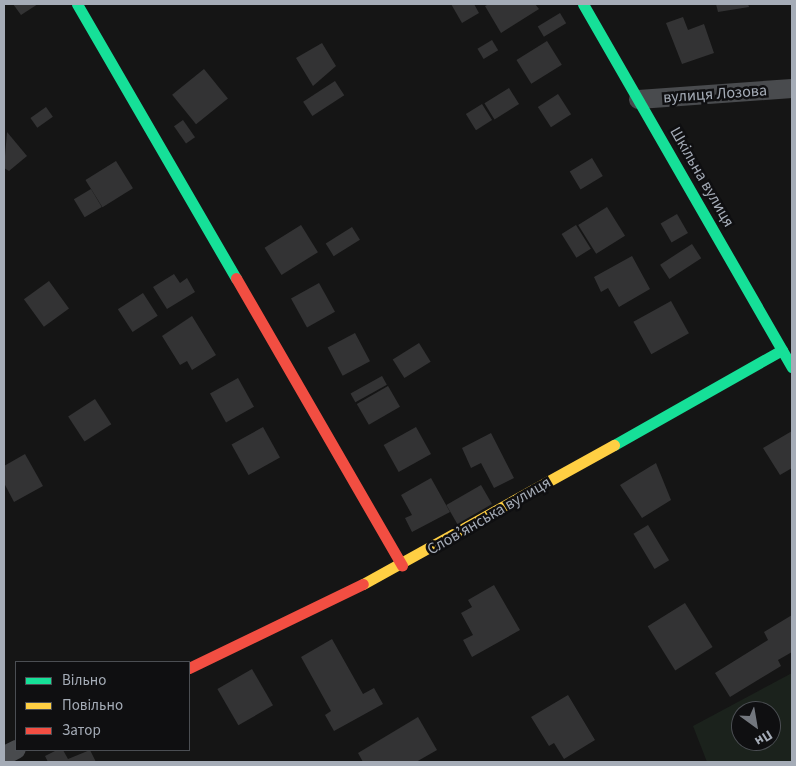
<!DOCTYPE html>
<html>
<head>
<meta charset="utf-8">
<style>
	body { margin:0 }
	#map { position:relative; width:796px; height:766px; overflow:hidden; background:#151515; font-family:"Source Sans 3",sans-serif }
	div>[style] { position:absolute }
	.green>* { inset:0; background:#1b221c }
	.building>* { inset:0; background:#333334; transform-origin:0 0 }
	.street>* { height:19px; margin:-9.5px; padding:0 9.5px; transform-origin:9.5px; border-radius:9.5px; background:#494b4e }
	.fast>* { height:11px; margin:-5.5px; padding:0 5.5px; transform-origin:5.5px; border-radius:5.5px; background:#16e098 }
	.slow>* { height:11px; margin:-5.5px; padding:0 5.5px; transform-origin:5.5px; border-radius:5.5px; background:#ffcf43 }
	.jam>* { height:11px; margin:-5.5px; padding:0 5.5px; transform-origin:5.5px; border-radius:5.5px; background:#f24e42 }
	span { translate:-50% -50%; white-space:nowrap; text-align:center; line-height:1.15; -webkit-text-stroke:5px #0f0f11; paint-order:stroke }
	.street-label { font-size:16px; color:#a5acb7 }
	.frame { position:absolute; inset:0; border:5px solid #a5acb7; pointer-events:none }
	.legend { position:absolute; left:15px; top:661px; width:175px; height:90px; box-sizing:border-box; background:#0f0f11; border:1px solid #4b4e53; margin:0; padding:6px 9px; list-style:none; font-size:15px; color:#a5acb7 }
	.legend li { display:flex; align-items:center; gap:10px; height:25px }
	.legend b { width:25px; border:1px solid #4b4e53 }
	.north { position:absolute; left:731px; top:701px; width:50px; height:50px; box-sizing:border-box; background:#0f0f11; border:1px solid #4b4e53; border-radius:50%; rotate:148deg; font-size:14px; font-weight:700; line-height:20px; text-align:center; color:#a5acb7 }
	.north::after { content:''; display:block; margin:auto; width:18px; height:22px; background:#73777e; clip-path:polygon(50% 0,100% 100%,50% 72%,0 100%) }
</style>
</head>
<body>
<div id="map">
	<div class="green">
		<i style="clip-path:polygon(evenodd,792px 673px,792px 762px,707px 762px,693px 726px,792px 673px,741px 711px,771px 711px,771px 741px,741px 741px,741px 711px)"></i>
	</div>
	<div class="building">
		<i style="clip-path:polygon(13px 4px,38px 4px,21px 15px)"></i>
		<i style="clip-path:polygon(451px 4px,474px 4px,479px 13px,462px 23px)"></i>
		<i style="clip-path:polygon(489px 4px,535px 4px,539px 9px,501px 33px,485px 6px)"></i>
		<i style="clip-path:polygon(716px 4px,748px 4px,749px 7px,718px 12px)"></i>
		<i style="left:560px;top:13px;width:12px;height:26px;rotate:59deg"></i>
		<i style="clip-path:polygon(683px 17px,688px 30px,704px 24px,714px 53px,682px 64px,666px 23px)"></i>
		<i style="left:492px;top:40px;width:12px;height:17px;rotate:59deg"></i>
		<i style="left:547px;top:41px;width:28px;height:36px;rotate:58deg"></i>
		<i style="clip-path:polygon(322px 43px,336px 66px,313px 86px,296px 58px)"></i>
		<i style="left:204px;top:69px;width:38px;height:41px;rotate:51deg"></i>
		<i style="left:335px;top:81px;width:17px;height:38px;rotate:57deg"></i>
		<i style="left:509px;top:88px;width:19px;height:29px;rotate:58deg"></i>
		<i style="left:558px;top:94px;width:24px;height:24px;rotate:57deg"></i>
		<i style="left:482px;top:104px;width:19px;height:19px;rotate:58deg"></i>
		<i style="left:46px;top:107px;width:12px;height:19px;rotate:55deg"></i>
		<i style="left:183px;top:120px;width:21px;height:11px;rotate:55deg"></i>
		<i style="clip-path:polygon(7px 132px,27px 156px,9px 171px,4px 168px)"></i>
		<i style="left:592px;top:158px;width:21px;height:26px;rotate:59deg"></i>
		<i style="left:116px;top:161px;width:32px;height:36px;rotate:58deg"></i>
		<i style="left:91px;top:189px;width:21px;height:20px;rotate:59deg"></i>
		<i style="left:607px;top:207px;width:34px;height:34px;rotate:58deg"></i>
		<i style="left:677px;top:214px;width:22px;height:19px;rotate:60deg"></i>
		<i style="left:301px;top:225px;width:32px;height:43px;rotate:58deg"></i>
		<i style="left:576px;top:225px;width:28px;height:17px;rotate:58deg"></i>
		<i style="left:352px;top:227px;width:15px;height:31px;rotate:58deg"></i>
		<i style="left:692px;top:244px;width:17px;height:38px;rotate:57deg"></i>
		<i style="clip-path:polygon(632px 256px,650px 289px,619px 307px,608px 288px,601px 292px,594px 277px)"></i>
		<i style="clip-path:polygon(174px 274px,180px 283px,187px 278px,195px 292px,167px 309px,153px 287px)"></i>
		<i style="left:49px;top:281px;width:34px;height:31px;rotate:54deg"></i>
		<i style="left:319px;top:283px;width:33px;height:32px;rotate:61deg"></i>
		<i style="left:143px;top:293px;width:27px;height:30px;rotate:57deg"></i>
		<i style="left:671px;top:301px;width:37px;height:43px;rotate:61deg"></i>
		<i style="clip-path:polygon(192px 316px,216px 355px,192px 370px,187px 361px,180px 365px,162px 336px)"></i>
		<i style="left:355px;top:333px;width:32px;height:31px;rotate:62deg"></i>
		<i style="left:419px;top:343px;width:22px;height:31px;rotate:58deg"></i>
		<i style="left:382px;top:376px;width:10px;height:36px;rotate:61deg"></i>
		<i style="left:238px;top:378px;width:33px;height:32px;rotate:61deg"></i>
		<i style="left:388px;top:386px;width:24px;height:36px;rotate:60deg"></i>
		<i style="left:95px;top:399px;width:30px;height:32px;rotate:57deg"></i>
		<i style="left:263px;top:427px;width:35px;height:36px;rotate:61deg"></i>
		<i style="left:416px;top:427px;width:31px;height:37px;rotate:61deg"></i>
		<i style="clip-path:polygon(792px 431px,792px 468px,780px 475px,763px 448px)"></i>
		<i style="clip-path:polygon(491px 433px,514px 478px,494px 488px,481px 463px,471px 468px,462px 448px)"></i>
		<i style="clip-path:polygon(25px 454px,43px 486px,14px 502px,4px 483px,4px 466px)"></i>
		<i style="clip-path:polygon(656px 463px,671px 500px,642px 518px,620px 485px)"></i>
		<i style="clip-path:polygon(431px 478px,450px 512px,412px 532px,405px 518px,412px 515px,401px 495px)"></i>
		<i style="left:481px;top:485px;width:22px;height:40px;rotate:60deg"></i>
		<i style="left:648px;top:525px;width:41px;height:17px;rotate:59deg"></i>
		<i style="clip-path:polygon(494px 585px,520px 630px,472px 657px,463px 640px,473px 635px,461px 613px,472px 607px,468px 600px)"></i>
		<i style="left:685px;top:603px;width:52px;height:44px;rotate:58deg"></i>
		<i style="clip-path:polygon(792px 615px,792px 652px,778px 660px,781px 666px,730px 697px,715px 673px,768px 640px,764px 632px)"></i>
		<i style="clip-path:polygon(332px 639px,363px 694px,374px 688px,383px 704px,334px 731px,325px 715px,331px 711px,301px 657px)"></i>
		<i style="left:252px;top:669px;width:42px;height:40px;rotate:60deg"></i>
		<i style="clip-path:polygon(568px 695px,595px 740px,564px 759px,554px 743px,549px 746px,531px 717px)"></i>
		<i style="clip-path:polygon(418px 717px,437px 750px,416px 762px,363px 762px,358px 753px)"></i>
		<i style="clip-path:polygon(57px 750px,63px 750px,68px 759px,90px 750px,96px 762px,48px 762px,45px 756px)"></i>
	</div>
	<div class="street">
		<i style="left:638px;top:99px;width:154px;rotate:-4.1deg"></i>
		<i style="left:4px;top:755px;width:13px;rotate:-27deg"></i>
	</div>
	<div class="fast">
		<i style="left:77px;top:4px;width:317px;rotate:59.9deg"></i>
		<i style="left:583px;top:4px;width:419px;rotate:60.1deg"></i>
		<i style="left:614px;top:445px;width:193px;rotate:-29.5deg"></i>
	</div>
	<div class="slow">
		<i style="left:363px;top:584px;width:287px;rotate:-29deg"></i>
	</div>
	<div class="jam">
		<i style="left:236px;top:278px;width:332px;rotate:60deg"></i>
		<i style="left:189px;top:668px;width:193px;rotate:-25.8deg"></i>
	</div>
	<div class="street-label">
		<span style="left:715px;top:94px;rotate:-4deg">вулиця Лозова</span>
		<span style="left:702px;top:177px;rotate:60deg">Шкільна вулиця</span>
		<span style="left:489px;top:516px;rotate:-30deg">Словʼянська вулиця</span>
	</div>
	<div class="frame"></div>
	<ul class="legend">
	<li><b style="height:6px;background:#16e098"></b>Вільно</li>
	<li><b style="height:6px;background:#ffcf43"></b>Повільно</li>
	<li><b style="height:6px;background:#f24e42"></b>Затор</li>
	</ul>
	<div class="north">Пн</div>
</div>
</body>
</html>
